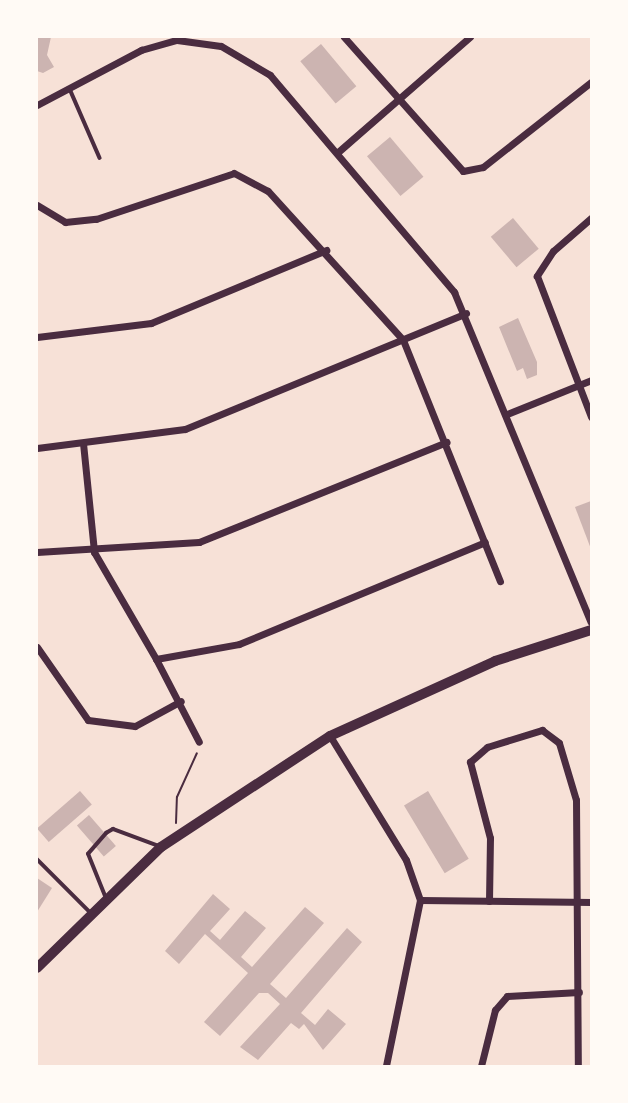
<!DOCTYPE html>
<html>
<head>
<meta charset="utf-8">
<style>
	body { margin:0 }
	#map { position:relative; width:628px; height:1103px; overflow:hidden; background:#f7e1d7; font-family:"Golos Text",sans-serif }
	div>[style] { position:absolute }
	.building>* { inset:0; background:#ccb4b1; transform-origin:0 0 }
	.path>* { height:2px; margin:-1px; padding:0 1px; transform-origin:1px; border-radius:1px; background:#4a2c40 }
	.service>* { height:3.5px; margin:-1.75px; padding:0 1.75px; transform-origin:1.75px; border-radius:1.75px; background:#4a2c40 }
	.minor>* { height:7px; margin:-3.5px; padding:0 3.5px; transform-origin:3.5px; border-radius:3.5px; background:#4a2c40 }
	.tertiary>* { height:10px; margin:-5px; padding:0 5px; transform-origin:5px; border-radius:5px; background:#4a2c40 }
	span { translate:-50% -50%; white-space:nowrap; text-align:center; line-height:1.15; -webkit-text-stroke:5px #fffaf5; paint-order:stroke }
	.frame { position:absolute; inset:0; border:38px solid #fffaf5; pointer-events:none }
</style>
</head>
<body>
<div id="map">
	<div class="building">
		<i style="clip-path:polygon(37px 37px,51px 37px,47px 55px,54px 67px,43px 73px,37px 71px)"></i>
		<i style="left:321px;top:44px;width:55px;height:27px;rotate:50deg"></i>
		<i style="left:390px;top:137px;width:52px;height:30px;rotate:50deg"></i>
		<i style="left:513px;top:218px;width:40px;height:29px;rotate:50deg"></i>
		<i style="clip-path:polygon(518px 318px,537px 362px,537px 375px,527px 379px,523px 368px,517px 371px,499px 327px)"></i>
		<i style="clip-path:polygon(591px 501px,591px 549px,575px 507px)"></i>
		<i style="left:80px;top:791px;width:18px;height:57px;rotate:49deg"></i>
		<i style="left:428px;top:791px;width:79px;height:28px;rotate:59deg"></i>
		<i style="left:89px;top:815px;width:41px;height:16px;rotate:49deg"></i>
		<i style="clip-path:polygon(37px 878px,52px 888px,37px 912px)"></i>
		<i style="clip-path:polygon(213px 894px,230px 909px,210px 931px,220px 940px,245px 911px,266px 928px,241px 957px,252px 967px,305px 907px,324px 923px,270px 984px,286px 998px,347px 928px,362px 942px,301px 1013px,315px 1025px,328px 1009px,346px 1024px,323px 1050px,304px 1024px,299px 1029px,291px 1023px,258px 1060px,240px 1047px,280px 1004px,268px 993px,259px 993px,220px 1036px,204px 1022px,248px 973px,205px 934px,179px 964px,165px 951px)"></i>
	</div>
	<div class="path">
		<i style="left:176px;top:823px;width:26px;rotate:-88deg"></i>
		<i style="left:177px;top:797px;width:48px;rotate:-65.6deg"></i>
	</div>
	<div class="service">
		<i style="left:70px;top:89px;width:75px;rotate:66.5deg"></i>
		<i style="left:37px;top:859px;width:74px;rotate:45deg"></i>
		<i style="left:105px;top:896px;width:45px;rotate:-112deg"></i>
		<i style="left:88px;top:854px;width:28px;rotate:-49deg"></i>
		<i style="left:106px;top:833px;width:8px;rotate:-30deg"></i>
		<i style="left:113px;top:829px;width:49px;rotate:20.3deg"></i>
	</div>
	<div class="minor">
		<i style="left:344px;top:37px;width:179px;rotate:48.4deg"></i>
		<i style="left:463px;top:171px;width:20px;rotate:-11deg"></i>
		<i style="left:483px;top:167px;width:137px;rotate:-38.2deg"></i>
		<i style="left:37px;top:105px;width:118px;rotate:-27.9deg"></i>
		<i style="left:141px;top:50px;width:37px;rotate:-16deg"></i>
		<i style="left:177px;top:40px;width:44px;rotate:7.8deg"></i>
		<i style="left:221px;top:46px;width:57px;rotate:30.6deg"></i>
		<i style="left:270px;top:75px;width:285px;rotate:49.7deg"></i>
		<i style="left:454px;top:292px;width:357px;rotate:67.5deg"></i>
		<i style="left:338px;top:152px;width:175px;rotate:-41.1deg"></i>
		<i style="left:37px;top:205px;width:33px;rotate:31deg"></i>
		<i style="left:65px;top:222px;width:31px;rotate:-6deg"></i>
		<i style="left:96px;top:219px;width:145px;rotate:-18.4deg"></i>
		<i style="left:234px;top:173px;width:38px;rotate:28deg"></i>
		<i style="left:268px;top:191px;width:201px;rotate:47.8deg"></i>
		<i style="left:403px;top:340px;width:260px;rotate:68.1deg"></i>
		<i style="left:591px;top:218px;width:50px;rotate:139deg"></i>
		<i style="left:553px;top:251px;width:30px;rotate:123deg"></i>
		<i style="left:537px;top:276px;width:151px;rotate:69deg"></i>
		<i style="left:37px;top:337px;width:115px;rotate:-7deg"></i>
		<i style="left:151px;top:323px;width:190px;rotate:-22.6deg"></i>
		<i style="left:507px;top:414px;width:91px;rotate:-22deg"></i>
		<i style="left:83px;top:443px;width:110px;rotate:84.2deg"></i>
		<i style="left:94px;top:552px;width:124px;rotate:59.9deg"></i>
		<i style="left:156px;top:659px;width:84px;rotate:-10.2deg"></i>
		<i style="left:239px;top:644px;width:266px;rotate:-22.5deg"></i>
		<i style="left:37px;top:448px;width:149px;rotate:-7.3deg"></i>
		<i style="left:185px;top:429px;width:304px;rotate:-22.4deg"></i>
		<i style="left:37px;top:552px;width:162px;rotate:-3.5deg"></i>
		<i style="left:199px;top:542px;width:267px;rotate:-22deg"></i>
		<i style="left:37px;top:647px;width:89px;rotate:55.1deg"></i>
		<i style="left:88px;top:720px;width:47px;rotate:7.3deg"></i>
		<i style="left:135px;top:726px;width:52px;rotate:-28.5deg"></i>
		<i style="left:156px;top:659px;width:93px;rotate:62.6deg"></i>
		<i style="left:330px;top:736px;width:145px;rotate:58.5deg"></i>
		<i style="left:406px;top:860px;width:42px;rotate:70.7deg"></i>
		<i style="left:420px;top:900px;width:169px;rotate:101.6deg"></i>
		<i style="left:420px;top:900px;width:171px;rotate:0.7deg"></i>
		<i style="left:489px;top:901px;width:63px;rotate:-89.1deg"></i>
		<i style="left:490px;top:838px;width:79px;rotate:-104.7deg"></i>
		<i style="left:470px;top:762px;width:23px;rotate:-41deg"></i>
		<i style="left:487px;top:747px;width:58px;rotate:-17.2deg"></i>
		<i style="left:542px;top:730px;width:21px;rotate:37deg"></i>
		<i style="left:559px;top:743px;width:59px;rotate:73.4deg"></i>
		<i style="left:576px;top:800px;width:266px;rotate:89.6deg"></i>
		<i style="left:481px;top:1066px;width:58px;rotate:-76deg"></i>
		<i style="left:495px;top:1010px;width:18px;rotate:-49deg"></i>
		<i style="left:507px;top:996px;width:72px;rotate:-3.2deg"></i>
	</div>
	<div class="tertiary">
		<i style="left:37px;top:968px;width:173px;rotate:-44.3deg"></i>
		<i style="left:161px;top:847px;width:202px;rotate:-33.3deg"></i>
		<i style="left:330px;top:736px;width:181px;rotate:-24.4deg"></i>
		<i style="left:495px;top:661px;width:101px;rotate:-17.9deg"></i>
	</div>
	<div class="frame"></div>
</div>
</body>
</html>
